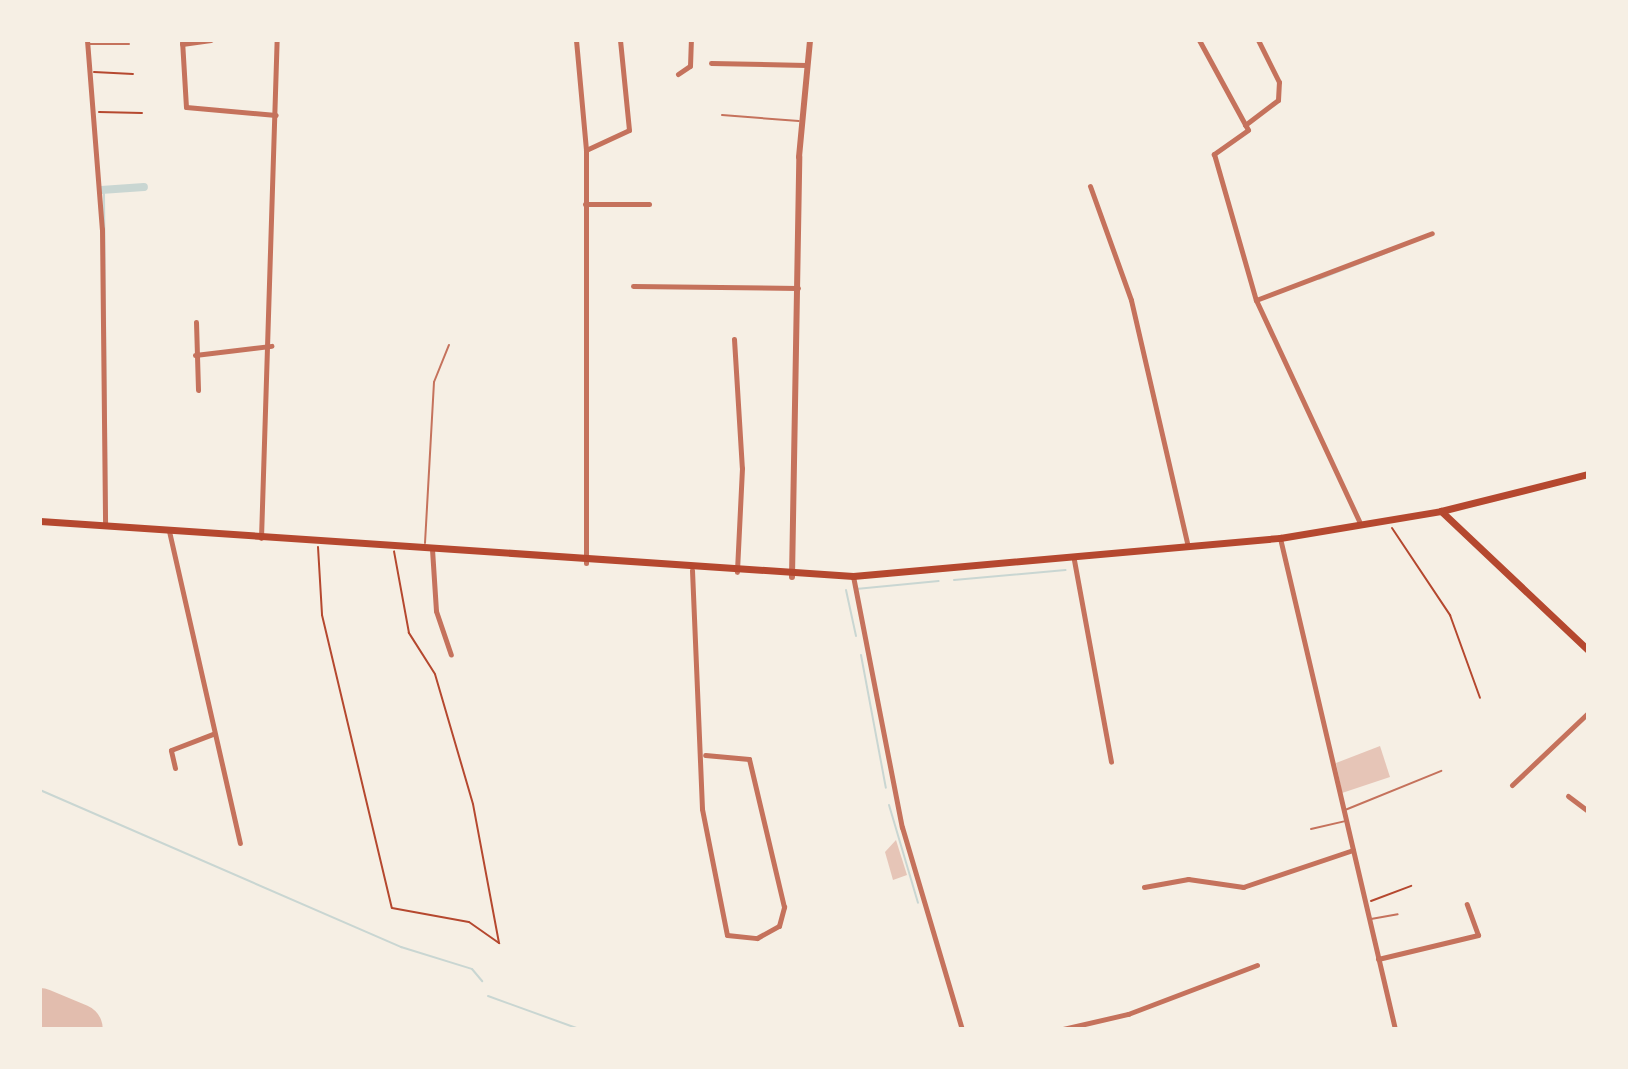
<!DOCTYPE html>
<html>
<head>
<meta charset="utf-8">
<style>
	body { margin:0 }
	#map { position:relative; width:1628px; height:1069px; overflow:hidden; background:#f6efe4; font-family:"Open Sans",sans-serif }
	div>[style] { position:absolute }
	.stream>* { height:2px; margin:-1px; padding:0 1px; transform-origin:1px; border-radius:1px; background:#c9d6d2 }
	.canal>* { height:8px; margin:-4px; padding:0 4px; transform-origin:4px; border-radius:4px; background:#c9d6d2 }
	.runway>* { height:50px; margin:-25px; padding:0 25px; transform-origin:25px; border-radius:25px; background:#e2bdae }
	.building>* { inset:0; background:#e6c5b7 }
	.path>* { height:2px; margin:-1px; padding:0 1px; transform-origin:1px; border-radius:1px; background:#b5482f }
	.service>* { height:2px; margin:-1px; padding:0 1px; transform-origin:1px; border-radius:1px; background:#c5725c }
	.minor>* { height:5px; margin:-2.5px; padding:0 2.5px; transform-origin:2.5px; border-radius:2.5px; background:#c5725c }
	.tertiary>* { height:6px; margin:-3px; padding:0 3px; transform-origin:3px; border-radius:3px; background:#c5725c }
	.secondary>* { height:7px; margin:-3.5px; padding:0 3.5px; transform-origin:3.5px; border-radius:3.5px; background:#b5482f }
	.primary>* { height:7px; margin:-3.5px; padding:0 3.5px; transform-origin:3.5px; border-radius:3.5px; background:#b5482f }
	span { translate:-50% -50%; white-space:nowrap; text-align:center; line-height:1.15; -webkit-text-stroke:8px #f6efe4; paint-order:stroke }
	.frame { position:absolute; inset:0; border:42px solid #f6efe4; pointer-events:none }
</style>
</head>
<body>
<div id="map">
	<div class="stream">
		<i style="left:104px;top:193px;width:319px;rotate:89.5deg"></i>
		<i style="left:1319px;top:279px;width:83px;rotate:-21.3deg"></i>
		<i style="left:954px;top:580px;width:112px;rotate:-5.1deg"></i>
		<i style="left:856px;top:589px;width:83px;rotate:-5.5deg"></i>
		<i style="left:846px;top:590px;width:47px;rotate:77.7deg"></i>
		<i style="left:861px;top:655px;width:135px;rotate:79.4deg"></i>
		<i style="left:40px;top:790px;width:394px;rotate:23.5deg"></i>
		<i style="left:401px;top:947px;width:74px;rotate:17.2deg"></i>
		<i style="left:472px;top:969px;width:16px;rotate:50deg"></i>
		<i style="left:889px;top:805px;width:102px;rotate:73.5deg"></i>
		<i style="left:488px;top:996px;width:97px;rotate:19.9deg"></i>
	</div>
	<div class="canal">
		<i style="left:101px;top:190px;width:43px;rotate:-4deg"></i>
	</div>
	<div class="runway">
		<i style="left:40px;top:1013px;width:41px;rotate:22.8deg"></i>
	</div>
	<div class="building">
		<i style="clip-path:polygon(1380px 746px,1390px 777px,1342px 793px,1336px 763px)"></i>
		<i style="clip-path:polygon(896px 840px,907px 875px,893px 880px,885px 852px)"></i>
	</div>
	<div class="path">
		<i style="left:94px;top:72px;width:39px;rotate:3deg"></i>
		<i style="left:99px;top:112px;width:43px;rotate:1.3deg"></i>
		<i style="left:1392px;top:528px;width:105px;rotate:56.3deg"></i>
		<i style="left:1450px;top:615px;width:88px;rotate:70.1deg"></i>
		<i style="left:318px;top:547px;width:68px;rotate:86.6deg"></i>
		<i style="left:322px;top:615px;width:301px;rotate:76.6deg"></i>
		<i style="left:392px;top:908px;width:78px;rotate:10.3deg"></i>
		<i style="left:469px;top:922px;width:37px;rotate:35deg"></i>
		<i style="left:499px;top:943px;width:141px;rotate:-100.6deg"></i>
		<i style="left:473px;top:804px;width:135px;rotate:-106.3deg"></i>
		<i style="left:435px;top:674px;width:49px;rotate:-122.4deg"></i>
		<i style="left:409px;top:633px;width:83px;rotate:-100.4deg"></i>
		<i style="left:1371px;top:901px;width:43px;rotate:-20.6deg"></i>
	</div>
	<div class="service">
		<i style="left:88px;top:44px;width:41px"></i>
		<i style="left:722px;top:115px;width:77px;rotate:4.5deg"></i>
		<i style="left:425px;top:543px;width:161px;rotate:-86.8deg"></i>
		<i style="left:434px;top:382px;width:40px;rotate:-68deg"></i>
		<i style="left:1345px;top:810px;width:104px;rotate:-22.1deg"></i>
		<i style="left:1311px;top:829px;width:35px;rotate:-13deg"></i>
		<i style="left:1371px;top:919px;width:27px;rotate:-10deg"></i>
	</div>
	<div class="minor">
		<i style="left:87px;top:40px;width:190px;rotate:85.5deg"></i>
		<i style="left:102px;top:229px;width:297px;rotate:89.4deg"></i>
		<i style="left:182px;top:40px;width:67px;rotate:86.6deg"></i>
		<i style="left:186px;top:107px;width:90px;rotate:5.1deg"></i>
		<i style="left:576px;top:40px;width:110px;rotate:84.8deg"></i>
		<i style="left:586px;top:150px;width:413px;rotate:90deg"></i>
		<i style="left:1199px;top:40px;width:102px;rotate:61.4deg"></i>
		<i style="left:1248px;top:130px;width:42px;rotate:144.8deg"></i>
		<i style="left:1214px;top:154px;width:152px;rotate:74deg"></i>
		<i style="left:1256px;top:300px;width:248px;rotate:65deg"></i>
		<i style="left:182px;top:44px;width:29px;rotate:-8deg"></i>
		<i style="left:711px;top:63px;width:95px;rotate:1.2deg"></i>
		<i style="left:678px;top:74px;width:14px;rotate:-34deg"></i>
		<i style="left:690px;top:66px;width:26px;rotate:-88deg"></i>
		<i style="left:1245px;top:125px;width:41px;rotate:-37.1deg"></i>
		<i style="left:1278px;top:100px;width:18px;rotate:-87deg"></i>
		<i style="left:1279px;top:82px;width:47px;rotate:-116.6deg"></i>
		<i style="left:586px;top:150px;width:47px;rotate:-24.9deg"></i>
		<i style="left:629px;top:130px;width:90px;rotate:-95.7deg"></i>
		<i style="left:1090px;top:186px;width:121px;rotate:70.2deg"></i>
		<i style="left:1131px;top:300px;width:253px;rotate:77deg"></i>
		<i style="left:585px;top:204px;width:64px"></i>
		<i style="left:633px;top:286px;width:165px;rotate:0.7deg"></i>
		<i style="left:1256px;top:300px;width:188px;rotate:-20.8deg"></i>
		<i style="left:196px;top:322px;width:68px;rotate:88.3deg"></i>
		<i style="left:734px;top:339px;width:129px;rotate:86.5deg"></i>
		<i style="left:742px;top:468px;width:104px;rotate:92.8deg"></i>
		<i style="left:195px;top:355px;width:77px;rotate:-6.8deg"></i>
		<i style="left:169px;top:531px;width:320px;rotate:77.2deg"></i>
		<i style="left:261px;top:538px;width:498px;rotate:-88.2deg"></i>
		<i style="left:1280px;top:538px;width:504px;rotate:76.82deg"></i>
		<i style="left:432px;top:549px;width:62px;rotate:86.3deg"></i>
		<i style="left:436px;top:611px;width:46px;rotate:71.2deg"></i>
		<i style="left:1074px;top:560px;width:205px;rotate:79.6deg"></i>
		<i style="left:692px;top:570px;width:239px;rotate:87.6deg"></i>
		<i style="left:702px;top:809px;width:128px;rotate:78.8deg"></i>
		<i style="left:727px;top:935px;width:30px;rotate:6deg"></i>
		<i style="left:757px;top:938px;width:25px;rotate:-29deg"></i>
		<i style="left:779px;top:926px;width:20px;rotate:-75deg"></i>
		<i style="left:784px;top:907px;width:152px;rotate:-103.3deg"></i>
		<i style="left:749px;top:759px;width:44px;rotate:-174.8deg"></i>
		<i style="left:853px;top:576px;width:256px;rotate:79deg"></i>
		<i style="left:902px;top:827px;width:211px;rotate:73.5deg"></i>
		<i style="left:175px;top:768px;width:18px;rotate:-103deg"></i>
		<i style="left:171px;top:750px;width:45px;rotate:-20.9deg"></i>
		<i style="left:1512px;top:785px;width:105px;rotate:-43.5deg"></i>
		<i style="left:1568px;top:796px;width:25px;rotate:37deg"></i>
		<i style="left:1144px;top:887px;width:45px;rotate:-10.3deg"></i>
		<i style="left:1188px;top:879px;width:56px;rotate:8.3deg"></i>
		<i style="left:1243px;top:887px;width:116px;rotate:-18.6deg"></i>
		<i style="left:1378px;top:959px;width:103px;rotate:-13.5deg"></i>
		<i style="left:1478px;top:935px;width:33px;rotate:-110deg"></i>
		<i style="left:1063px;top:1029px;width:67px;rotate:-13deg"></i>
		<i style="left:1128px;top:1014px;width:138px;rotate:-20.8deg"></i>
	</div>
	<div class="tertiary">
		<i style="left:792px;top:577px;width:420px;rotate:-89deg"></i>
		<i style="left:799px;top:157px;width:118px;rotate:-84.6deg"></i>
	</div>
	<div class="secondary">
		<i style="left:1441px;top:511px;width:202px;rotate:43.4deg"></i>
	</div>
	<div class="primary">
		<i style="left:40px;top:521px;width:815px;rotate:3.87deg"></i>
		<i style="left:853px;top:576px;width:429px;rotate:-5.1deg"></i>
		<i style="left:1280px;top:538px;width:163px;rotate:-9.5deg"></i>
		<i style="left:1441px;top:511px;width:152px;rotate:-14.1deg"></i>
	</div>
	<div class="frame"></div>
</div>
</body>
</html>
